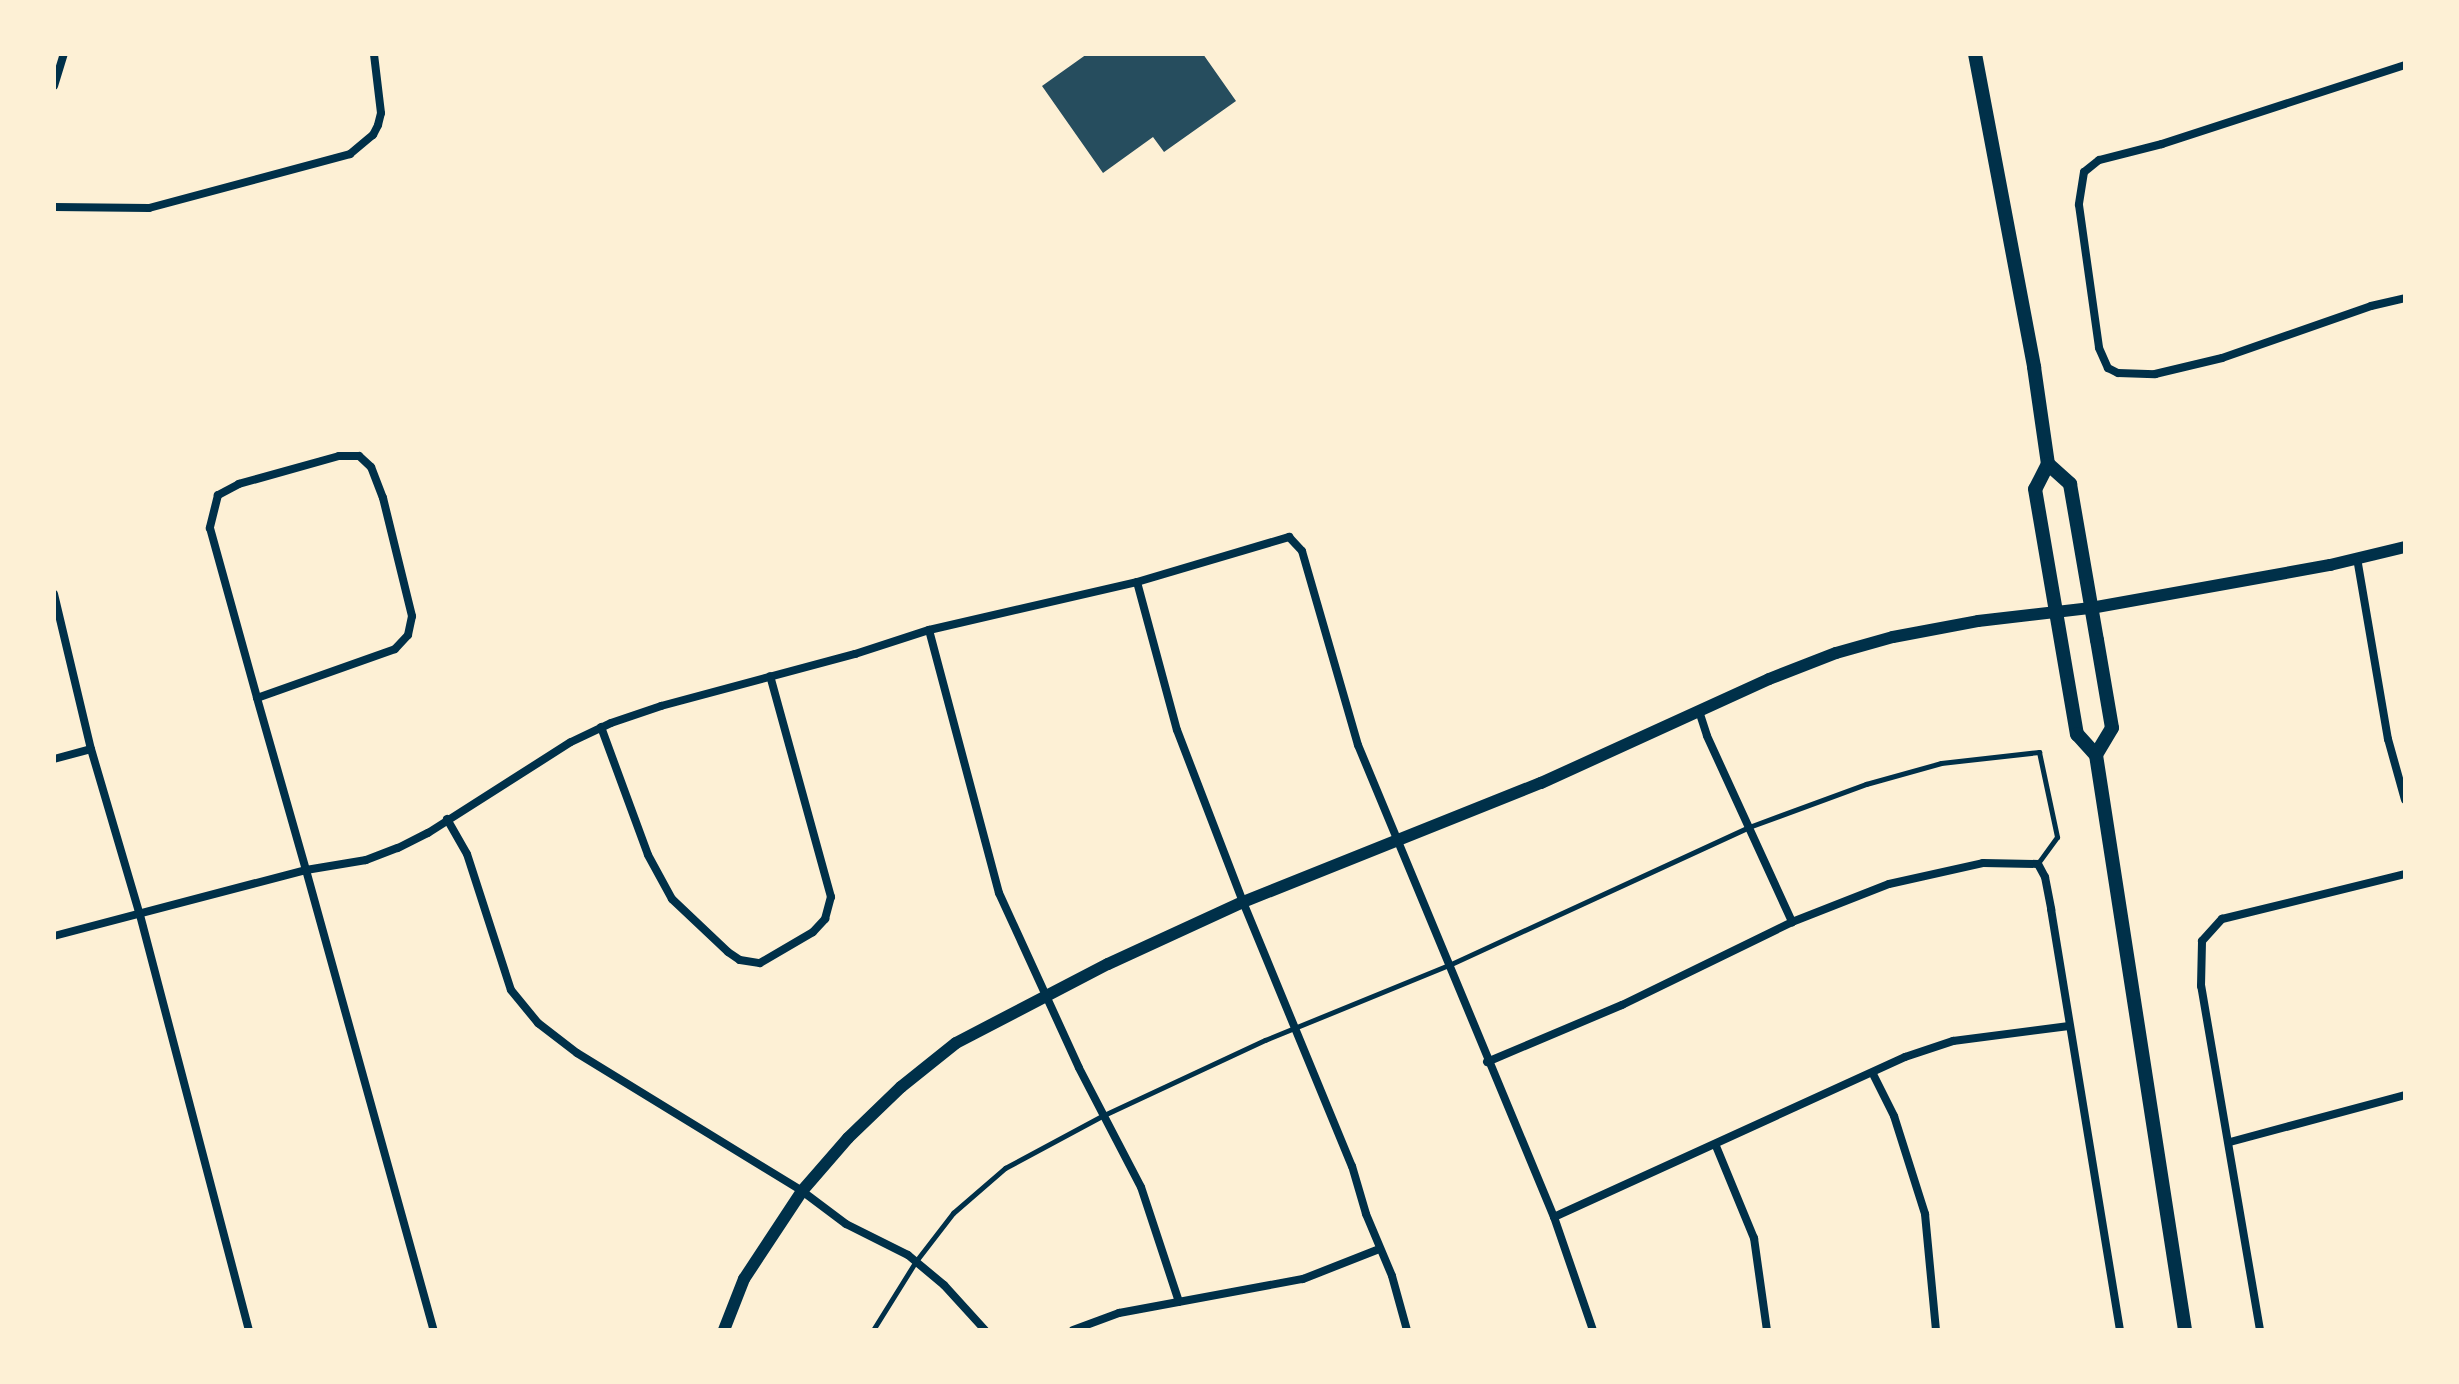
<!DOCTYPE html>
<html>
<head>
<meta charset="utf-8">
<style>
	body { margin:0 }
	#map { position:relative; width:2459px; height:1384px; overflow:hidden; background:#fdf0d5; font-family:"Public Sans",sans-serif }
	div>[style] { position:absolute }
	.building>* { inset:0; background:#264d5e }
	.service>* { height:5px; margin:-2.5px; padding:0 2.5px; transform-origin:2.5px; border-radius:2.5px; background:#003049 }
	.minor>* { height:8px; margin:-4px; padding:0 4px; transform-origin:4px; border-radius:4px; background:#003049 }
	.tertiary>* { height:12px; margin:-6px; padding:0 6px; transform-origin:6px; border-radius:6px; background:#003049 }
	.secondary>* { height:14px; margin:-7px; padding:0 7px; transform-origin:7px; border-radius:7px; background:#003049 }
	span { translate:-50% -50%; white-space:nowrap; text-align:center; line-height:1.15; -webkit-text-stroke:7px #fdf0d5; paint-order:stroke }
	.frame { position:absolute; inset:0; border:56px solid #fdf0d5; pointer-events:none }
</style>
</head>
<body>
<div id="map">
	<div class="building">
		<i style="clip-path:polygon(1087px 54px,1203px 54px,1236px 101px,1164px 152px,1153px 137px,1103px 173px,1042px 86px)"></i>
	</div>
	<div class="service">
		<i style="left:873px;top:1330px;width:81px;rotate:-58.1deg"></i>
		<i style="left:916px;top:1261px;width:61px;rotate:-52.4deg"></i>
		<i style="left:953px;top:1213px;width:69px;rotate:-40.9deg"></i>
		<i style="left:1005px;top:1168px;width:112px;rotate:-28.2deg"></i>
		<i style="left:1104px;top:1115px;width:178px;rotate:-25deg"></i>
		<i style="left:1265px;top:1040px;width:199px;rotate:-22.2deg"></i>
		<i style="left:1449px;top:965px;width:330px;rotate:-24.7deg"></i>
		<i style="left:1749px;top:827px;width:125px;rotate:-20.2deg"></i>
		<i style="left:1866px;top:784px;width:78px;rotate:-15.6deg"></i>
		<i style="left:1941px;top:763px;width:99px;rotate:-6.4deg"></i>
		<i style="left:2039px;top:752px;width:87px;rotate:78deg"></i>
		<i style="left:2057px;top:837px;width:32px;rotate:126deg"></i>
	</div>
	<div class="minor">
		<i style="left:2405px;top:65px;width:256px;rotate:162deg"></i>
		<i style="left:2162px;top:144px;width:65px;rotate:165.7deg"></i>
		<i style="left:2099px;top:160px;width:19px;rotate:141deg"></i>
		<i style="left:2084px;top:172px;width:33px;rotate:99deg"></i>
		<i style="left:2079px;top:205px;width:144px;rotate:82deg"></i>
		<i style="left:2099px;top:348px;width:22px;rotate:66deg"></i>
		<i style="left:2108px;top:368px;width:11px;rotate:27deg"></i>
		<i style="left:2118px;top:373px;width:37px;rotate:2deg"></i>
		<i style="left:2155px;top:374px;width:69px;rotate:-13.4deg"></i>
		<i style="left:2222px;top:358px;width:158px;rotate:-19.2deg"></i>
		<i style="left:2371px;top:306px;width:35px;rotate:-13deg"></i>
		<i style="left:54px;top:86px;width:34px;rotate:-73deg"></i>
		<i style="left:54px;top:207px;width:95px;rotate:0.6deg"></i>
		<i style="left:149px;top:208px;width:208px;rotate:-15deg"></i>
		<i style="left:350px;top:154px;width:30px;rotate:-40deg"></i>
		<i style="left:373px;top:135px;width:11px;rotate:-63deg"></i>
		<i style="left:378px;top:125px;width:12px;rotate:-76deg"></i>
		<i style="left:381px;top:113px;width:59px;rotate:-96.8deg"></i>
		<i style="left:2357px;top:558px;width:184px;rotate:80.3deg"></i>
		<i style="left:2388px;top:739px;width:63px;rotate:74.4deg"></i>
		<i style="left:1137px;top:582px;width:153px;rotate:74.9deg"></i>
		<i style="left:1177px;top:730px;width:184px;rotate:69deg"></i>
		<i style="left:1243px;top:902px;width:286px;rotate:67.6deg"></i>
		<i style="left:1352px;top:1166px;width:50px;rotate:73.7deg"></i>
		<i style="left:1366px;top:1214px;width:67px;rotate:67.2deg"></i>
		<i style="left:1392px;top:1276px;width:56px;rotate:74.5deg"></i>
		<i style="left:54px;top:594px;width:159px;rotate:76.6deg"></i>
		<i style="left:91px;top:749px;width:173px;rotate:73.6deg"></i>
		<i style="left:140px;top:915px;width:429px;rotate:75.3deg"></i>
		<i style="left:929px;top:630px;width:272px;rotate:75.1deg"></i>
		<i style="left:999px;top:893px;width:192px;rotate:65.4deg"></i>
		<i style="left:1079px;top:1068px;width:134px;rotate:62.5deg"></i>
		<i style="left:1141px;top:1187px;width:121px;rotate:71.7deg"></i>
		<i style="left:257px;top:698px;width:146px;rotate:-19.5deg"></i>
		<i style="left:395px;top:649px;width:19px;rotate:-47deg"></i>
		<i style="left:408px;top:635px;width:19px;rotate:-78deg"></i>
		<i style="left:412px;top:616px;width:122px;rotate:-103.8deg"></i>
		<i style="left:383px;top:498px;width:33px;rotate:-111deg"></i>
		<i style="left:371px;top:467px;width:16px;rotate:-137deg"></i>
		<i style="left:359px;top:456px;width:20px;rotate:180deg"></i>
		<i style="left:339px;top:456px;width:104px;rotate:164.4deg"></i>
		<i style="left:239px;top:484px;width:24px;rotate:152deg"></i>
		<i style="left:218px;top:495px;width:34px;rotate:104deg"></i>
		<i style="left:210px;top:528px;width:176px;rotate:74.5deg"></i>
		<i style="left:257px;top:698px;width:179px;rotate:74.1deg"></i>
		<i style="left:306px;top:870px;width:477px;rotate:74.5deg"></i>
		<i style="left:1699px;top:711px;width:26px;rotate:72deg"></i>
		<i style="left:1707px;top:736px;width:205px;rotate:65.4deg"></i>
		<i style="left:601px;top:727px;width:136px;rotate:69.8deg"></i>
		<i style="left:648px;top:855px;width:50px;rotate:61.4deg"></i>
		<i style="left:672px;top:899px;width:77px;rotate:43.4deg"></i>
		<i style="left:728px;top:952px;width:14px;rotate:34deg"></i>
		<i style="left:740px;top:960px;width:20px;rotate:9deg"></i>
		<i style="left:760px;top:963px;width:61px;rotate:-30.3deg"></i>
		<i style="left:813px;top:932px;width:18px;rotate:-47deg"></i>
		<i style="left:825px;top:919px;width:23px;rotate:-75deg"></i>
		<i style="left:831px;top:897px;width:229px;rotate:-105.4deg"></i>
		<i style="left:54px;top:759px;width:38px;rotate:-15deg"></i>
		<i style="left:447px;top:819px;width:40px;rotate:60.3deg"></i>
		<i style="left:467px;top:854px;width:143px;rotate:72.1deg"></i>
		<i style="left:511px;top:990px;width:43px;rotate:50.7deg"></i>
		<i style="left:538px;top:1023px;width:49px;rotate:37.6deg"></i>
		<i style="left:577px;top:1053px;width:264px;rotate:31.5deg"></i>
		<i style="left:802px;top:1191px;width:55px;rotate:36.9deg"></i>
		<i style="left:846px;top:1224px;width:69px;rotate:26.6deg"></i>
		<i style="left:908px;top:1255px;width:47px;rotate:39.8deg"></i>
		<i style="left:944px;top:1285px;width:61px;rotate:47.7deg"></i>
		<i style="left:54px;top:936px;width:260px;rotate:-14.7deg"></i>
		<i style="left:306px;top:870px;width:61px;rotate:-9.5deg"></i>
		<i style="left:366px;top:860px;width:34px;rotate:-21deg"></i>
		<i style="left:398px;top:848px;width:34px;rotate:-27deg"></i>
		<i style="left:428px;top:833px;width:169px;rotate:-32.5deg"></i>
		<i style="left:571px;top:742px;width:44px;rotate:-25.4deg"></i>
		<i style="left:611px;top:723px;width:53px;rotate:-18.8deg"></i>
		<i style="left:661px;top:706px;width:201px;rotate:-15deg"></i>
		<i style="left:855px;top:654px;width:78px;rotate:-18deg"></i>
		<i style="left:929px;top:630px;width:213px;rotate:-13deg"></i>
		<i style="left:1137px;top:582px;width:159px;rotate:-16.5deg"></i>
		<i style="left:1289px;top:537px;width:19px;rotate:47deg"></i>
		<i style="left:1302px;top:551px;width:202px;rotate:73.9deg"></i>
		<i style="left:1358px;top:745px;width:511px;rotate:67.45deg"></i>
		<i style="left:1554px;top:1217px;width:120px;rotate:71deg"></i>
		<i style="left:1487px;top:1062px;width:147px;rotate:-22.9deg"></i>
		<i style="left:1622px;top:1005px;width:189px;rotate:-26deg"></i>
		<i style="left:1792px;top:922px;width:104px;rotate:-21.4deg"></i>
		<i style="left:1889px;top:884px;width:96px;rotate:-12.6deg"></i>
		<i style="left:1983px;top:863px;width:55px;rotate:1deg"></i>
		<i style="left:2038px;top:864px;width:15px;rotate:62deg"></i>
		<i style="left:2045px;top:877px;width:33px;rotate:79deg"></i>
		<i style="left:2051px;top:909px;width:427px;rotate:80.7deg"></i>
		<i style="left:1873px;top:1074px;width:47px;rotate:63.4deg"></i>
		<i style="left:1894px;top:1116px;width:103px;rotate:72.4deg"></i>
		<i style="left:1925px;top:1214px;width:117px;rotate:84.6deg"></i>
		<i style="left:2230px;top:1142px;width:181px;rotate:-15deg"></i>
		<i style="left:1716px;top:1146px;width:100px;rotate:67.6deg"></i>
		<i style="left:1754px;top:1238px;width:93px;rotate:82deg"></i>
		<i style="left:1554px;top:1217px;width:386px;rotate:-24.5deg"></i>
		<i style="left:1905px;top:1057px;width:51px;rotate:-18.4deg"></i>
		<i style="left:1953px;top:1041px;width:117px;rotate:-7.4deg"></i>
		<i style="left:1073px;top:1330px;width:49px;rotate:-20.3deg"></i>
		<i style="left:1119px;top:1313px;width:187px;rotate:-10.5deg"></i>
		<i style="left:1303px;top:1279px;width:82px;rotate:-21.5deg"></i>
		<i style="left:2260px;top:1330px;width:349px;rotate:-99.7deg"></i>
		<i style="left:2201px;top:986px;width:45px;rotate:-88.7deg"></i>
		<i style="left:2202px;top:941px;width:30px;rotate:-48deg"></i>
		<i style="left:2222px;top:919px;width:188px;rotate:-13.8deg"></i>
	</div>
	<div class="tertiary">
		<i style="left:724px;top:1330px;width:55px;rotate:-68.6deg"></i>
		<i style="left:744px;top:1279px;width:105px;rotate:-56.6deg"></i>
		<i style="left:802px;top:1191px;width:70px;rotate:-49deg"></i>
		<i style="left:848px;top:1138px;width:74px;rotate:-43.9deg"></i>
		<i style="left:901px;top:1087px;width:70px;rotate:-38.7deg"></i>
		<i style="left:956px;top:1043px;width:171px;rotate:-27.5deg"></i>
		<i style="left:1108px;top:964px;width:149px;rotate:-24.7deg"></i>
		<i style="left:1243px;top:902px;width:321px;rotate:-21.8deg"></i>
		<i style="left:1541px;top:783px;width:251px;rotate:-24.5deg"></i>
		<i style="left:1769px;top:679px;width:72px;rotate:-21.2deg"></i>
		<i style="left:1836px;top:653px;width:59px;rotate:-15.7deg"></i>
		<i style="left:1893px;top:637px;width:86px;rotate:-10.7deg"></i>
		<i style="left:1978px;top:621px;width:114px;rotate:-6.6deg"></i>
		<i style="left:2091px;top:608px;width:243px;rotate:-10.2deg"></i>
		<i style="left:2330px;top:565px;width:77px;rotate:-13.5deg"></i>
	</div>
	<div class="secondary">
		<i style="left:1975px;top:54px;width:319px;rotate:79.3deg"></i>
		<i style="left:2034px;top:367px;width:98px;rotate:81.8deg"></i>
		<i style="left:2048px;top:464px;width:28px;rotate:117deg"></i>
		<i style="left:2035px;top:489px;width:249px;rotate:80.3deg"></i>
		<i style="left:2077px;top:734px;width:28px;rotate:48deg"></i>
		<i style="left:2096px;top:755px;width:582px;rotate:81.2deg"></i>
		<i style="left:2048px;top:464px;width:30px;rotate:42deg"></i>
		<i style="left:2070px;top:484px;width:158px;rotate:80.2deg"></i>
		<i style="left:2097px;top:640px;width:89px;rotate:80.3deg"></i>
		<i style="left:2112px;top:728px;width:31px;rotate:121deg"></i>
	</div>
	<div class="frame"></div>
</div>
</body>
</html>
